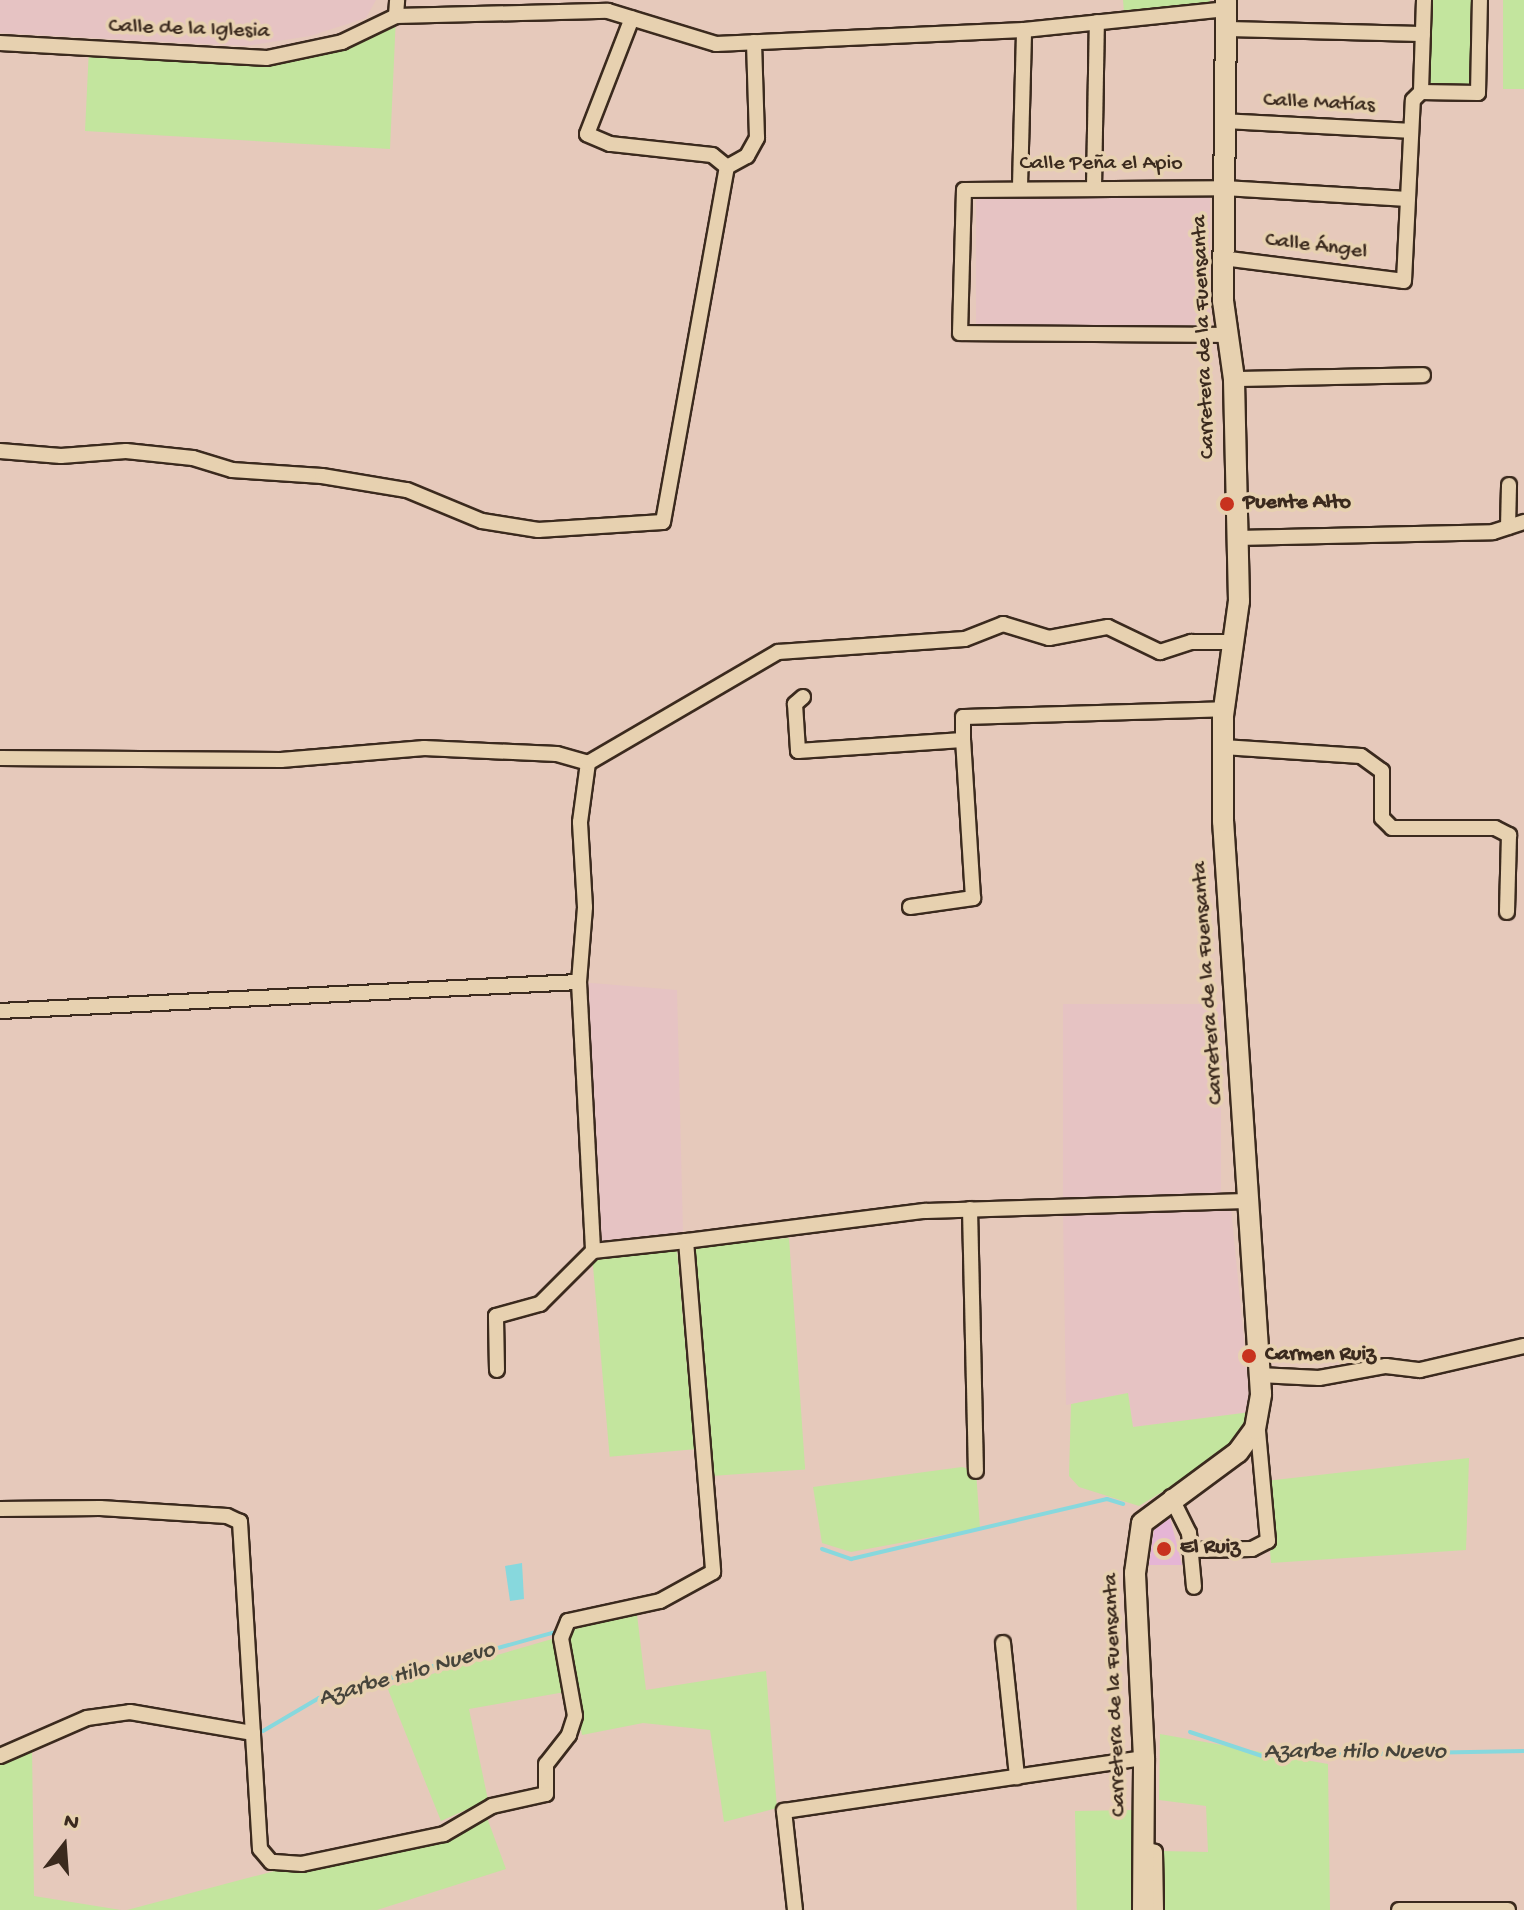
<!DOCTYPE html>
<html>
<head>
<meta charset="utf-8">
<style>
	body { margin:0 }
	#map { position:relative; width:1524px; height:1910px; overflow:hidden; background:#e6c9bb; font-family:"Gochi Hand",sans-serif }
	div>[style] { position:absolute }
	.built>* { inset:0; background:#e6c3c3; transform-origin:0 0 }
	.green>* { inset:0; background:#c3e59e; transform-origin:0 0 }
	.water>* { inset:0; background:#87d8dd }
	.stream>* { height:4px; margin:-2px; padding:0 2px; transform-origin:2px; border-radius:2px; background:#87d8dd }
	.building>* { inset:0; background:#e5b5d5 }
	.roads { filter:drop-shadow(2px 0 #3b2a1e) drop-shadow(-2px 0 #3b2a1e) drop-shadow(0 2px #3b2a1e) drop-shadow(0 -2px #3b2a1e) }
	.street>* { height:14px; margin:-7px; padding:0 7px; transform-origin:7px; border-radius:7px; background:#e7d1b0 }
	.secondary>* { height:20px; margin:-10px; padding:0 10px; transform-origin:10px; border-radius:10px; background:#e7d1b0 }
	.dots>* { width:22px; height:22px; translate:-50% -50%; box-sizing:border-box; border:4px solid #e7d1b0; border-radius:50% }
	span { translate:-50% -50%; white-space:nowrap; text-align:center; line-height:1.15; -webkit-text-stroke:7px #e7d1b0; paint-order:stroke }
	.street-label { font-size:22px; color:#3b2a1e }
	.poi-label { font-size:22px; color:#3b2a1e; font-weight:700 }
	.left { translate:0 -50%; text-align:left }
	.water-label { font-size:24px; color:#46443b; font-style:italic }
	.north { position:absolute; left:24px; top:1806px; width:80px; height:80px; -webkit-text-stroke:6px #e7d1b0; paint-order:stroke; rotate:17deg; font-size:22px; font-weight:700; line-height:32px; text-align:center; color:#3b2a1e }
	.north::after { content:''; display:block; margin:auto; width:28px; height:36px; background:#3b2a1e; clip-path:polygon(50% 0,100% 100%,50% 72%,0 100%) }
</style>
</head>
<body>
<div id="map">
	<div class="built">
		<i style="clip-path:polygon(0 0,376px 0,366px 18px,310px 36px,246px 46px,0 33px)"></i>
		<i style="left:976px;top:195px;width:234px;height:130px"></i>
		<i style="clip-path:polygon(579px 982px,677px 990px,683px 1233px,593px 1251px)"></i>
		<i style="left:1063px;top:1004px;width:158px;height:195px"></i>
		<i style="clip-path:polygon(1231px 1208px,1251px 1412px,1133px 1427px,1128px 1393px,1066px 1405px,1063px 1214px)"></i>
	</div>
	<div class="green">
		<i style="clip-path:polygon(1123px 0,1210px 0,1209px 6px,1124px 12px)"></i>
		<i style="left:1424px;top:0;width:56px;height:92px"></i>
		<i style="left:1503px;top:0;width:21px;height:89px"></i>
		<i style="clip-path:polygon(396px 16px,390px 149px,85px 131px,89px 48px,267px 58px,342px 42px)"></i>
		<i style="left:789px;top:1238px;width:232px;height:97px;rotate:86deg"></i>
		<i style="left:677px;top:1251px;width:199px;height:85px;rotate:85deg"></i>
		<i style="clip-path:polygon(1128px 1393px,1133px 1427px,1251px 1412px,1238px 1439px,1216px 1459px,1139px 1506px,1079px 1487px,1069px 1476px,1071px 1404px)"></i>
		<i style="clip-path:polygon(1469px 1458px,1466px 1550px,1271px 1563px,1265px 1481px)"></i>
		<i style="clip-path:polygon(962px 1467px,976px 1471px,980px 1528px,851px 1552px,822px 1543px,813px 1487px)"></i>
		<i style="clip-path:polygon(636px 1606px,646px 1690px,766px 1671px,777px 1808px,724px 1822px,710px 1730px,643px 1723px,582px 1735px,561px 1638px,568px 1621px)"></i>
		<i style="clip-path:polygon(552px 1639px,565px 1692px,469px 1709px,488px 1800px,441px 1821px,387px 1687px)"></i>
		<i style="clip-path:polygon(1160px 1734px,1328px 1764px,1330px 1910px,1161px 1910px,1161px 1851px,1208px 1852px,1206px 1806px,1159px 1800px)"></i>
		<i style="clip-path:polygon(32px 1747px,34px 1896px,121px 1910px,0 1910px,0 1762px)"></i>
		<i style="left:1133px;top:1810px;width:100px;height:58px;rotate:89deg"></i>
		<i style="clip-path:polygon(486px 1815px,506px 1869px,377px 1910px,127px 1910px)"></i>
	</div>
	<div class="water">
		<i style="clip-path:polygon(522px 1563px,524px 1599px,510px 1601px,505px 1566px)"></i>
	</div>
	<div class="stream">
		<i style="left:822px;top:1549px;width:31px;rotate:19deg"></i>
		<i style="left:851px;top:1559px;width:263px;rotate:-13.2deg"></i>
		<i style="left:1107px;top:1499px;width:17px;rotate:17deg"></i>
		<i style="left:263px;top:1731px;width:65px;rotate:-30.5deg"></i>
		<i style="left:319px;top:1698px;width:246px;rotate:-15.6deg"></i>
		<i style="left:1190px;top:1732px;width:76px;rotate:18.4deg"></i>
		<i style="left:1262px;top:1756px;width:262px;rotate:-1.1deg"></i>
	</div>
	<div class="building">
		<i style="clip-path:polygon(1170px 1518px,1182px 1565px,1149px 1565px,1154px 1530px)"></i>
	</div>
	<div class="roads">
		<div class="street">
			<i style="left:1424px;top:0;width:92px;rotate:91.9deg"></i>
			<i style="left:1421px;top:92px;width:57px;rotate:1deg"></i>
			<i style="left:1478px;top:93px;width:93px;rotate:-88.8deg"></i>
			<i style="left:396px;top:16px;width:16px;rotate:-86deg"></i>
			<i style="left:1226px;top:29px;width:197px;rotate:1.5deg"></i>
			<i style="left:0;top:43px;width:267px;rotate:3.2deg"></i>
			<i style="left:267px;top:58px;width:77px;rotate:-12deg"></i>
			<i style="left:342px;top:42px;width:60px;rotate:-25.7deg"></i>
			<i style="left:396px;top:16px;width:212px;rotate:-1.4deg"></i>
			<i style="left:608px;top:11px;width:113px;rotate:17deg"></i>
			<i style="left:716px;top:44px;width:308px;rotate:-2.6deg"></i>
			<i style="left:1024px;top:30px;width:203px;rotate:-5.9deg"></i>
			<i style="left:1223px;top:121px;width:188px;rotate:3deg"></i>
			<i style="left:727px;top:167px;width:23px;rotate:-29deg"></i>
			<i style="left:747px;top:156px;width:21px;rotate:-61deg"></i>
			<i style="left:757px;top:138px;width:96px;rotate:-91.8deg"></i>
			<i style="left:1020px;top:186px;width:156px;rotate:-88.5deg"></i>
			<i style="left:1094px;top:187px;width:165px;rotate:-89deg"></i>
			<i style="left:1222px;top:258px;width:183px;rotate:7.2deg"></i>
			<i style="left:1404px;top:281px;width:181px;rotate:-87.2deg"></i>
			<i style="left:1413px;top:100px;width:11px;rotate:-45deg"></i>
			<i style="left:1228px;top:335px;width:268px;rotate:-179.6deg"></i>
			<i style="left:960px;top:333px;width:143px;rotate:-88.4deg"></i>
			<i style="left:964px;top:190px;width:260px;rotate:-0.4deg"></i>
			<i style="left:1224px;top:188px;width:184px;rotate:3.4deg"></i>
			<i style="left:1234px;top:379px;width:189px;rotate:-1.2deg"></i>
			<i style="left:0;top:451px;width:61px;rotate:4.7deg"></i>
			<i style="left:61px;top:456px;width:65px;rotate:-4.4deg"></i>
			<i style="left:126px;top:451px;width:67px;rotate:6deg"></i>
			<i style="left:193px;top:458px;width:41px;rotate:17.1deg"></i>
			<i style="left:232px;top:470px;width:90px;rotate:3.8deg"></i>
			<i style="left:322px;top:476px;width:86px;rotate:9.4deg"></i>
			<i style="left:407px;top:490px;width:81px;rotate:22.5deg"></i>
			<i style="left:482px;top:521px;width:57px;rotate:9.1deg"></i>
			<i style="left:538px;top:530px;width:125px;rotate:-3.7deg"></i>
			<i style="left:663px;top:522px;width:361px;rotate:-79.8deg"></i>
			<i style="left:727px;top:167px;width:19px;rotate:-141deg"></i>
			<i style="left:712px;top:155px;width:103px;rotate:-173.8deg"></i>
			<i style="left:610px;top:144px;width:25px;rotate:-157deg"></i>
			<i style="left:587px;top:134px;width:124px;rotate:-68.8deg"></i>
			<i style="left:1508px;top:527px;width:42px;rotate:-88.6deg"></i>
			<i style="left:1237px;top:538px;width:256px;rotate:-1.3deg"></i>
			<i style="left:1493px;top:532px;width:33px;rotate:-18deg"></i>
			<i style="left:803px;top:697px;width:11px;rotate:139deg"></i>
			<i style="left:795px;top:704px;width:47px;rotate:86.3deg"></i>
			<i style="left:798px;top:751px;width:165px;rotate:-3.8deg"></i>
			<i style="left:963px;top:740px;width:23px;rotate:-90deg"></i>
			<i style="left:963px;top:717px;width:262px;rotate:-1.7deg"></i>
			<i style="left:1223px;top:747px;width:138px;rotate:3.7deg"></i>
			<i style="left:1361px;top:756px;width:26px;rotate:36deg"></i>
			<i style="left:1382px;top:771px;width:47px;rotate:90deg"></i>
			<i style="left:1382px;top:818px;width:14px;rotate:45deg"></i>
			<i style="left:1392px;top:828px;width:103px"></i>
			<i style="left:1495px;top:828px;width:16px;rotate:27deg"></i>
			<i style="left:1509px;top:835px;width:77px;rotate:91.5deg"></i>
			<i style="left:0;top:758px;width:281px;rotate:0.4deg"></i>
			<i style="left:281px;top:760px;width:144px;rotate:-4.8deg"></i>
			<i style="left:424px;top:748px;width:133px;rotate:2.6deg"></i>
			<i style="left:557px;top:754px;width:32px;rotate:16deg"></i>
			<i style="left:910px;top:907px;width:64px;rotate:-8.1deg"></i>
			<i style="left:973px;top:898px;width:158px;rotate:-93.6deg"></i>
			<i style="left:579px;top:982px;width:75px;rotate:-85.4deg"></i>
			<i style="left:585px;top:907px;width:85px;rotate:-93.4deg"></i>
			<i style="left:580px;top:822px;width:60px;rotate:-82.3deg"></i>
			<i style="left:588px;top:763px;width:220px;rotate:-30.3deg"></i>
			<i style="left:778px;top:652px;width:187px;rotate:-4deg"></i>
			<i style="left:965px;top:639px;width:41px;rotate:-21.5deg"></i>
			<i style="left:1003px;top:624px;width:48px;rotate:16.9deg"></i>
			<i style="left:1049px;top:638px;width:60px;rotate:-10.6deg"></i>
			<i style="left:1108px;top:627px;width:58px;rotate:25.7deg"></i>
			<i style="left:1160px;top:652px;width:33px;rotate:-18deg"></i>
			<i style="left:1191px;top:642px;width:45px"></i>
			<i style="left:0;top:1011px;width:580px;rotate:-2.87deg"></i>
			<i style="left:579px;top:982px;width:269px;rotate:87deg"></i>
			<i style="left:593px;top:1251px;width:94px;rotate:-6.1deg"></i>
			<i style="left:686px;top:1241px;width:332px;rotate:85.3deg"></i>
			<i style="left:713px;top:1572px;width:60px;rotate:151.3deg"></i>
			<i style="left:660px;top:1601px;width:94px;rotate:167.7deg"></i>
			<i style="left:568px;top:1621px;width:18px;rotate:112deg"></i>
			<i style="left:561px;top:1638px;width:79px;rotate:79.8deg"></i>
			<i style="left:575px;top:1716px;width:20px;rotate:108deg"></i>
			<i style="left:569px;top:1735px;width:37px;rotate:128deg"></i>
			<i style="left:546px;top:1764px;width:30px;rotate:90deg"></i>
			<i style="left:546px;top:1794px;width:55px;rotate:167.5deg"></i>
			<i style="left:492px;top:1806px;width:56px;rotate:149.7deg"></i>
			<i style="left:444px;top:1834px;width:145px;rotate:168.1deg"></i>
			<i style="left:302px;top:1864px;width:31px;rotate:-176deg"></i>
			<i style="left:271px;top:1862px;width:17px;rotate:-130deg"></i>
			<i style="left:260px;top:1849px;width:328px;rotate:-93.5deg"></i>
			<i style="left:240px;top:1522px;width:14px;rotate:-155deg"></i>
			<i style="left:227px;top:1516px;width:127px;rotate:-176.4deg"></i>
			<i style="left:100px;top:1508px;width:100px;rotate:179.4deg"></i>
			<i style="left:970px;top:1209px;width:262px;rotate:88.7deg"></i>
			<i style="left:686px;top:1241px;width:241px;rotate:-7.2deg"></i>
			<i style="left:925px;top:1211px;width:322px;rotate:-1.8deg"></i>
			<i style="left:497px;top:1370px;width:54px;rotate:-91.1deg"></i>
			<i style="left:496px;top:1316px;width:46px;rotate:-15.3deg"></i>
			<i style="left:540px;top:1304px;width:75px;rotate:-45deg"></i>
			<i style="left:1259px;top:1375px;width:60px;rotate:2.9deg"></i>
			<i style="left:1319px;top:1378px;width:68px;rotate:-10.2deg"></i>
			<i style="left:1386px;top:1366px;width:34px;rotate:7deg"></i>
			<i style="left:1420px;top:1370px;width:107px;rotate:-13deg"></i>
			<i style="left:1171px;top:1497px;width:40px;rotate:63.4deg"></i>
			<i style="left:1189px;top:1533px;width:54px;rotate:84.7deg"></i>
			<i style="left:1190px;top:1550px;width:62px;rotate:-0.9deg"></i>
			<i style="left:1252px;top:1549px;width:18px;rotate:-27deg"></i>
			<i style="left:1268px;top:1541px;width:121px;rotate:-95.2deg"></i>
			<i style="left:1003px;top:1643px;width:135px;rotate:84deg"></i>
			<i style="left:0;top:1756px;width:95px;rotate:-23.6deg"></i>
			<i style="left:87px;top:1718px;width:43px;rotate:-7.9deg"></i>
			<i style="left:130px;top:1712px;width:125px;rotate:9.7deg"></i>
			<i style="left:1144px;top:1849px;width:11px;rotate:15deg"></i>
			<i style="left:1155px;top:1852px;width:58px;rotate:89deg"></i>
			<i style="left:795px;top:1910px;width:100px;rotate:-96.3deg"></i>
			<i style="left:784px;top:1811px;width:364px;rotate:-8.4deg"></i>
			<i style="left:1399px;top:1910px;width:109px"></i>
		</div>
		<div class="secondary">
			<i style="left:1143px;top:1910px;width:152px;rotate:-89.6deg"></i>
			<i style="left:1144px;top:1758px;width:185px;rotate:-92.8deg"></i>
			<i style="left:1135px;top:1573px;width:50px;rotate:-82deg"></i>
			<i style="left:1142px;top:1523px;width:119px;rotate:-36.5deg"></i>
			<i style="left:1238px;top:1452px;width:29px;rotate:-54deg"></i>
			<i style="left:1255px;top:1429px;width:36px;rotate:-80deg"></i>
			<i style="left:1261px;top:1394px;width:574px;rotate:-93.79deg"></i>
			<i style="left:1223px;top:821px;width:105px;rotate:-90deg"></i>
			<i style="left:1223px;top:716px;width:116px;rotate:-82.1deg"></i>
			<i style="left:1239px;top:601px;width:222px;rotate:-91.3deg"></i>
			<i style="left:1234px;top:379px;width:79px;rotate:-98deg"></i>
			<i style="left:1223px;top:301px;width:301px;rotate:-89.4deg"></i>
		</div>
	</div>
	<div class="dots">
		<i style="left:1227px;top:504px;background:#c8321e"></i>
		<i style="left:1249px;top:1356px;background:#c8321e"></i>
		<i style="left:1164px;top:1549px;background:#c8321e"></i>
	</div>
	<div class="street-label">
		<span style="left:189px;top:30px;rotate:2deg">Calle de la Iglesia</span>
		<span style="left:1319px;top:104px;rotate:3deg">Calle Matías</span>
		<span style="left:1101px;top:165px">Calle Peña el Apio</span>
		<span style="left:1316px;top:247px;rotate:7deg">Calle Ángel</span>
		<span style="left:1205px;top:337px;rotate:-92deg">Carretera de la Fuensanta</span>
		<span style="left:1209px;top:983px;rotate:-94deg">Carretera de la Fuensanta</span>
		<span style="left:1116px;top:1695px;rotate:-92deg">Carretera de la Fuensanta</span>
	</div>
	<div class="poi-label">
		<span class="left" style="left:1243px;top:504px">Puente Alto</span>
		<span class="left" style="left:1265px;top:1356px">Carmen Ruiz</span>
		<span class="left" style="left:1180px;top:1549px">El Ruiz</span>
	</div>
	<div class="water-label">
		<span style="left:407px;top:1675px;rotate:-16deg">Azarbe Hilo Nuevo</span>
		<span style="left:1355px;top:1753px">Azarbe Hilo Nuevo</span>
	</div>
	<div class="north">N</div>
</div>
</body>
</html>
